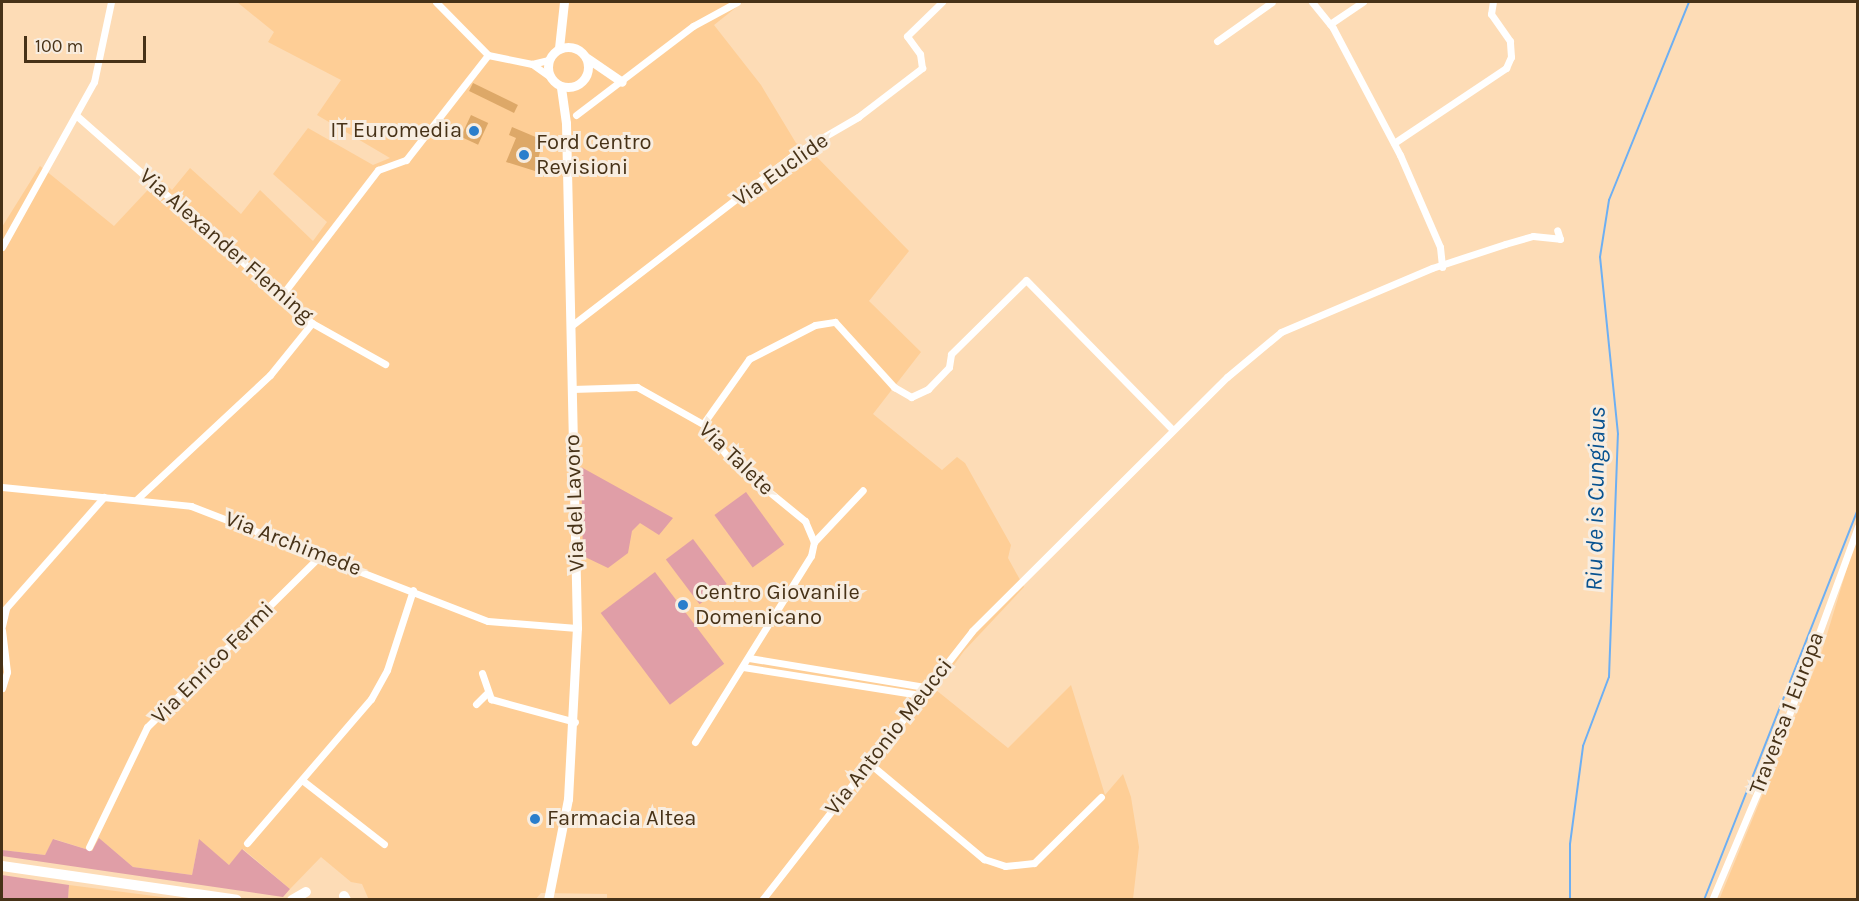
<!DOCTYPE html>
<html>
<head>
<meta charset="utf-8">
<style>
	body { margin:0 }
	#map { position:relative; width:1859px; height:901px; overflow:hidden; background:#fddcb6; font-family:Karla,sans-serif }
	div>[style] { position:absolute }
	.built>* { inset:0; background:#fece96 }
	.green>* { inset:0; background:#e09ea7; transform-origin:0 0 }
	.stream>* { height:2px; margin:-1px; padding:0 1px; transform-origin:1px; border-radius:1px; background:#6daff3 }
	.building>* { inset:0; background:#dda868; transform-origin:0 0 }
	.street>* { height:7px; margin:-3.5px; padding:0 3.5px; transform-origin:3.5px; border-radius:3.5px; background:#fff }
	.secondary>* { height:9px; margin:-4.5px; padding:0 4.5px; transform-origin:4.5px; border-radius:4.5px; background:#fff }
	.secondary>.ring { margin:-4.5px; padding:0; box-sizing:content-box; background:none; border:9px solid #fff; border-radius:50% }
	.primary>* { height:10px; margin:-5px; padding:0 5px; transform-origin:5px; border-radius:5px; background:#fff }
	.dots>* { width:16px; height:16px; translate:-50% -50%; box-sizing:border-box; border:3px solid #f8ede0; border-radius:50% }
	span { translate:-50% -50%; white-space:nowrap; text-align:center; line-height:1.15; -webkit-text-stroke:6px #f8ede0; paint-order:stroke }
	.poi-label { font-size:22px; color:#473217 }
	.right { translate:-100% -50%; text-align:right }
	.left { translate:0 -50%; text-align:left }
	.street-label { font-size:22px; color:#473217 }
	.water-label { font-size:24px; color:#075290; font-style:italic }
	.frame { position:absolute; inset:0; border:3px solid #473217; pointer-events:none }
	.scale { position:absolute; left:24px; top:36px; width:122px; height:27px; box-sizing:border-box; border:3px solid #473217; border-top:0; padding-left:8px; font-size:18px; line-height:21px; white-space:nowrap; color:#473217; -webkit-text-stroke:4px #f8ede0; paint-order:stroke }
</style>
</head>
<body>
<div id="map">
	<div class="built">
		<i style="clip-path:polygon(237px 2px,743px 2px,714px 25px,761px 85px,796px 143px,811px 151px,909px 251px,869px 301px,921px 352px,873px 414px,942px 470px,957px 457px,965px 463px,1011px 545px,1008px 558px,1024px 587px,964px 651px,936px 690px,1008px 748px,1071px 685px,1105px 795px,1123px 774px,1131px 797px,1139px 847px,1133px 899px,607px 900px,607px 894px,541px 893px,535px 900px,369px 900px,362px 884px,351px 882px,321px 857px,290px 889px,243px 849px,229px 865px,199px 840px,192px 875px,133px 867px,100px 839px,92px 851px,54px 839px,45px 855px,2px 850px,2px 227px,40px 166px,114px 226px,159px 178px,172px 190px,190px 168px,241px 214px,260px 190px,313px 241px,327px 222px,273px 174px,308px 128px,373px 165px,390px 158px,317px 115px,341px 80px,268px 42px,274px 32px)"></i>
		<i style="clip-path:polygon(1857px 535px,1857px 899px,1719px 900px,1822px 651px)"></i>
		<i style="clip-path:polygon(69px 885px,177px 899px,68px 899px)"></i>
	</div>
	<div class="green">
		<i style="clip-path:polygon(581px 467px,673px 518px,659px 535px,640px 523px,632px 531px,628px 553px,608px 568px,583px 556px)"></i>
		<i style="left:746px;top:492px;width:65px;height:39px;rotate:54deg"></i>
		<i style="left:693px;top:539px;width:56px;height:34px;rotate:53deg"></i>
		<i style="left:655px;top:572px;width:115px;height:68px;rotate:53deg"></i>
		<i style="clip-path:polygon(99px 838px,133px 867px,192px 875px,199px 839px,229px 865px,242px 849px,290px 889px,283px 897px,2px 856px,2px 850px,45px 855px,53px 839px,92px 851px)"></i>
		<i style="clip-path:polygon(2px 875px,69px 885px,68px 899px,2px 899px)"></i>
	</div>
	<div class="stream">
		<i style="left:1570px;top:900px;width:56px;rotate:-90deg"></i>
		<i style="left:1570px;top:844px;width:99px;rotate:-82.4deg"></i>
		<i style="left:1583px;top:746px;width:74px;rotate:-69.4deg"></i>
		<i style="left:1609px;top:677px;width:243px;rotate:-87.9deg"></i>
		<i style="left:1618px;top:434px;width:178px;rotate:-95.8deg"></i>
		<i style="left:1600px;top:257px;width:58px;rotate:-81deg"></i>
		<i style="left:1609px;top:200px;width:214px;rotate:-68deg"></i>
		<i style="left:1704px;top:900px;width:419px;rotate:-68.5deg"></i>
	</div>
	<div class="building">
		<i style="left:473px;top:83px;width:50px;height:9px;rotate:26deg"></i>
		<i style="left:471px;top:115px;width:19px;height:24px;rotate:25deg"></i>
		<i style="clip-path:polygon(512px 127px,538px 138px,535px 145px,541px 148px,535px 171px,506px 162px,516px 138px,509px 135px)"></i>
	</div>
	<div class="street">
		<i style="left:436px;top:2px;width:74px;rotate:45.5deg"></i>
		<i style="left:488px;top:55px;width:45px;rotate:11.6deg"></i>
		<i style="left:532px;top:64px;width:21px;rotate:35deg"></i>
		<i style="left:1312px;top:2px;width:33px;rotate:51deg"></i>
		<i style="left:1333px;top:28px;width:144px;rotate:62.2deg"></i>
		<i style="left:1400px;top:155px;width:100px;rotate:66.5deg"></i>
		<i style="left:1440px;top:247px;width:20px;rotate:84deg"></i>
		<i style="left:1330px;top:24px;width:40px;rotate:-34deg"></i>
		<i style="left:1217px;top:41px;width:67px;rotate:-35.3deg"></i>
		<i style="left:532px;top:64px;width:16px;rotate:-14deg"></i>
		<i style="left:576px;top:115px;width:147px;rotate:-37.3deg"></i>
		<i style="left:693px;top:26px;width:50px;rotate:-28.6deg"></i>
		<i style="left:77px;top:116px;width:313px;rotate:41.4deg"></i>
		<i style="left:312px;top:323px;width:84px;rotate:29.3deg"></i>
		<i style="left:1394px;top:143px;width:135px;rotate:-33.8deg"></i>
		<i style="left:1506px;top:68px;width:12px;rotate:-66deg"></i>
		<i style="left:1511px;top:57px;width:16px;rotate:-94deg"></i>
		<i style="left:1510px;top:41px;width:33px;rotate:-125deg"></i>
		<i style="left:1491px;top:14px;width:12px;rotate:-81deg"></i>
		<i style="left:2px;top:247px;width:189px;rotate:-60.9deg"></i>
		<i style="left:94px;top:82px;width:82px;rotate:-78deg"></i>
		<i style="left:282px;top:295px;width:158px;rotate:-52.5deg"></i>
		<i style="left:378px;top:170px;width:30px;rotate:-20deg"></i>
		<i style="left:406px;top:160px;width:133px;rotate:-52deg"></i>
		<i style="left:571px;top:326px;width:284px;rotate:-37.6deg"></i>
		<i style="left:796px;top:153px;width:72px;rotate:-30.1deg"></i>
		<i style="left:858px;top:117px;width:81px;rotate:-37.4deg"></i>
		<i style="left:922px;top:68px;width:14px;rotate:-98deg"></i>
		<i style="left:920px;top:54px;width:22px;rotate:-126deg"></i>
		<i style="left:907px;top:36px;width:49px;rotate:-44.2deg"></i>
		<i style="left:572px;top:389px;width:65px;rotate:-1.8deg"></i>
		<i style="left:637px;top:387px;width:76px;rotate:29.3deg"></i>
		<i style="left:703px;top:424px;width:45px;rotate:53.1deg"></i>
		<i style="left:730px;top:460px;width:97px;rotate:39.1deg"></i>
		<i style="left:805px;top:521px;width:23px;rotate:67deg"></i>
		<i style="left:703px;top:424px;width:80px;rotate:-54.7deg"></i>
		<i style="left:749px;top:359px;width:74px;rotate:-27.3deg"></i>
		<i style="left:815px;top:325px;width:20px;rotate:-9deg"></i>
		<i style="left:835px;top:322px;width:88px;rotate:47.8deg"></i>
		<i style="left:894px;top:387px;width:20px;rotate:30deg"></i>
		<i style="left:911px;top:397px;width:19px;rotate:-25deg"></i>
		<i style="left:928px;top:389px;width:30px;rotate:-46deg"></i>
		<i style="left:949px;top:367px;width:13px;rotate:-81deg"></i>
		<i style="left:951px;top:354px;width:105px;rotate:-44.6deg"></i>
		<i style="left:1026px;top:280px;width:207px;rotate:45.6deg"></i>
		<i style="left:2px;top:487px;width:190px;rotate:5.7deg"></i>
		<i style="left:191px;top:506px;width:318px;rotate:21.2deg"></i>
		<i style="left:488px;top:621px;width:89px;rotate:4.5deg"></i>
		<i style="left:137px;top:499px;width:182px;rotate:-43deg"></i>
		<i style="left:270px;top:375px;width:67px;rotate:-51.1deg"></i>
		<i style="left:2px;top:626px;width:18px;rotate:-77deg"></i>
		<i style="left:6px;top:608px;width:148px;rotate:-48.6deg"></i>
		<i style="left:2px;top:630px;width:42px;rotate:83.2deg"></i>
		<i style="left:7px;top:672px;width:17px;rotate:107deg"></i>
		<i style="left:749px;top:658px;width:178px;rotate:9.4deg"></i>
		<i style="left:743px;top:667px;width:179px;rotate:9deg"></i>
		<i style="left:482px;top:673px;width:28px;rotate:71deg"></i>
		<i style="left:491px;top:699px;width:87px;rotate:15.3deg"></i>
		<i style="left:476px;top:704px;width:16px;rotate:-45deg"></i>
		<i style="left:695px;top:742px;width:219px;rotate:-58.1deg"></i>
		<i style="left:811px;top:556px;width:14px;rotate:-78deg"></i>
		<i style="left:814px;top:542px;width:71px;rotate:-46.7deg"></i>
		<i style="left:869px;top:763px;width:150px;rotate:39.9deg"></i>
		<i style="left:984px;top:859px;width:22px;rotate:18deg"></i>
		<i style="left:1005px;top:866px;width:29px;rotate:-6deg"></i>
		<i style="left:1034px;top:863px;width:94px;rotate:-44.6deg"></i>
		<i style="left:302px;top:780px;width:104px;rotate:38deg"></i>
		<i style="left:247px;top:843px;width:190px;rotate:-49.3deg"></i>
		<i style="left:371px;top:699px;width:33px;rotate:-61deg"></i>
		<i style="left:387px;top:670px;width:84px;rotate:-72deg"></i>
		<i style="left:89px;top:847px;width:133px;rotate:-64.2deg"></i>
		<i style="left:147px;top:727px;width:245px;rotate:-44.7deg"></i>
		<i style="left:762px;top:900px;width:341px;rotate:-52deg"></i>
		<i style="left:972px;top:631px;width:360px;rotate:-44.9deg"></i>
		<i style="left:1227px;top:377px;width:70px;rotate:-39.8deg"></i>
		<i style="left:1281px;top:332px;width:164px;rotate:-23deg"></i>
		<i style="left:1432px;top:268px;width:77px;rotate:-18.2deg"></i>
		<i style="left:1505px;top:244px;width:29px;rotate:-16deg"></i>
		<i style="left:1533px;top:236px;width:27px;rotate:6deg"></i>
		<i style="left:1560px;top:239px;width:9px;rotate:-108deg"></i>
		<i style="left:1712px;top:900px;width:180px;rotate:-67.1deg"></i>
		<i style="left:1782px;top:734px;width:221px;rotate:-69.9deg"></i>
	</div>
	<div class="secondary">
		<i class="ring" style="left:548px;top:47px;width:31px;height:31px"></i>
		<i style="left:559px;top:48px;width:46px;rotate:-83.8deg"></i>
		<i style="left:587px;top:58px;width:42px;rotate:34.4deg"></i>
		<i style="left:548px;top:900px;width:103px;rotate:-78.8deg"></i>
		<i style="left:568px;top:799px;width:171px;rotate:-87deg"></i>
		<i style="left:577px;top:628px;width:505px;rotate:-91.25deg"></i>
		<i style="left:566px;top:123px;width:37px;rotate:-98deg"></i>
	</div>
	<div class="primary">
		<i style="left:2px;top:866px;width:237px;rotate:8.2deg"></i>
		<i style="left:344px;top:896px;width:4px;rotate:63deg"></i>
		<i style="left:292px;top:900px;width:16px;rotate:-30deg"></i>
	</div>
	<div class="dots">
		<i style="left:474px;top:131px;background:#2a7ecc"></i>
		<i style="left:524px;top:155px;background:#2a7ecc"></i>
		<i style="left:683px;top:605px;background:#2a7ecc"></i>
		<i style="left:535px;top:819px;background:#2a7ecc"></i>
	</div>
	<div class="poi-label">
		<span class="right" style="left:462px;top:131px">IT Euromedia</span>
		<span class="left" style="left:536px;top:155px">Ford Centro<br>Revisioni</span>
		<span class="left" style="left:695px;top:605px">Centro Giovanile<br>Domenicano</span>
		<span class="left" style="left:547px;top:819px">Farmacia Altea</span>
	</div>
	<div class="street-label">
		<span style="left:781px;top:170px;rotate:-35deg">Via Euclide</span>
		<span style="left:226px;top:246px;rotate:41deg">Via Alexander Fleming</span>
		<span style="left:736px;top:459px;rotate:44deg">Via Talete</span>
		<span style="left:575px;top:503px;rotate:-92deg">Via del Lavoro</span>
		<span style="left:293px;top:544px;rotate:21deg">Via Archimede</span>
		<span style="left:213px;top:663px;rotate:-45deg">Via Enrico Fermi</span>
		<span style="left:1787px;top:713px;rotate:-69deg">Traversa 1 Europa</span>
		<span style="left:889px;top:737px;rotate:-52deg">Via Antonio Meucci</span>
	</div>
	<div class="water-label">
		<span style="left:1596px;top:499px;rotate:-89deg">Riu de is Cungiaus</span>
	</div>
	<div class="frame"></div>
	<div class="scale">100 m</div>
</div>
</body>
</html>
